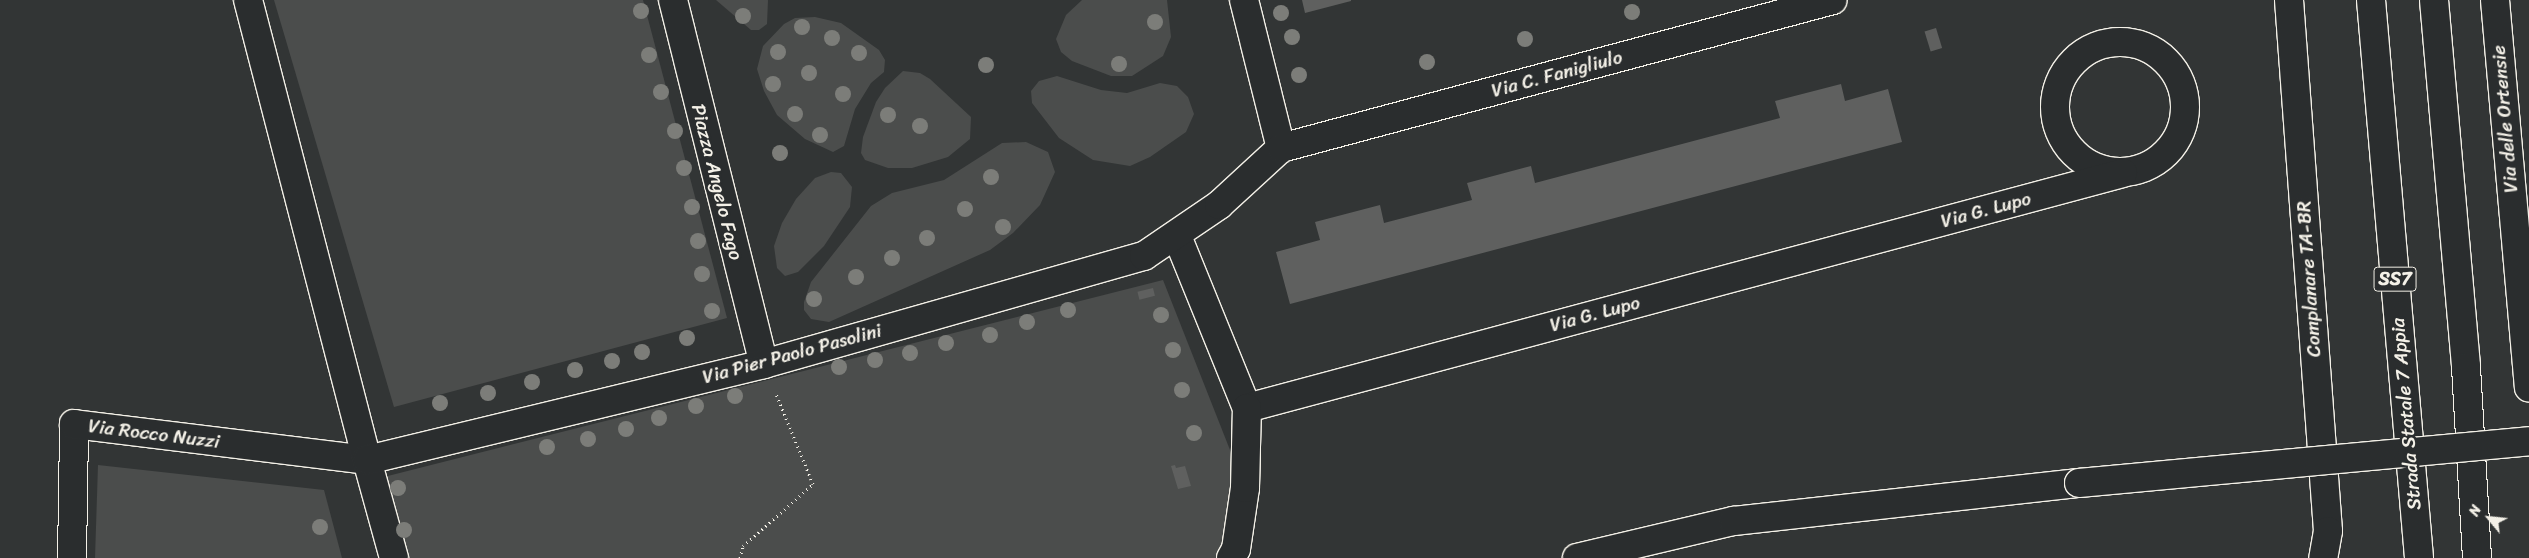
<!DOCTYPE html>
<html>
<head>
<meta charset="utf-8">
<style>
	body { margin:0 }
	#map { position:relative; width:2529px; height:558px; overflow:hidden; background:#323535; font-family:Sriracha,sans-serif }
	div>[style] { position:absolute }
	.green>* { inset:0; background:#4b4d4c }
	.building>* { inset:0; background:#5f605f; transform-origin:0 0 }
	.path>* { height:3px; margin-top:-1.5px; transform-origin:0; background:repeating-linear-gradient(90deg,#f4f1e8 0 1px,transparent 0 5px) }
	.roads { filter:drop-shadow(1px 0 #f4f1e8) drop-shadow(-1px 0 #f4f1e8) drop-shadow(0 1px #f4f1e8) drop-shadow(0 -1px #f4f1e8) }
	.minor>* { height:28px; margin:-14px; padding:0 14px; transform-origin:14px; border-radius:14px; background:#2a2d2e }
	.minor>.ring { margin:-14px; padding:0; box-sizing:content-box; background:none; border:28px solid #2a2d2e; border-radius:50% }
	.highway>* { height:28px; margin:-14px; padding:0 14px; transform-origin:14px; border-radius:14px; background:#2a2d2e }
	.bridges { filter:drop-shadow(1px 0 #f4f1e8) drop-shadow(-1px 0 #f4f1e8) drop-shadow(0 1px #f4f1e8) drop-shadow(0 -1px #f4f1e8) }
	.minor-bridge>* { height:28px; margin:-14px; padding:0 14px; transform-origin:14px; border-radius:14px; background:#2a2d2e }
	.trees>* { width:16px; height:16px; margin:-8px; border-radius:50%; background:#7c7d79 }
	span { translate:-50% -50%; white-space:nowrap; text-align:center; line-height:1.15; -webkit-text-stroke:5px #2a2d2e; paint-order:stroke }
	.shield-label span { padding:1px 4px; background:#2a2d2e; border:1px solid; border-radius:4px; -webkit-text-stroke-width:0 }
	.shield-label { font-size:18px; color:#f4f1e8; font-weight:700 }
	.street-label { font-size:19px; color:#f4f1e8 }
	.north { position:absolute; left:2464px; top:493px; width:50px; height:50px; -webkit-text-stroke:4px #2a2d2e; paint-order:stroke; rotate:298deg; font-size:14px; font-weight:700; line-height:20px; text-align:center; color:#f4f1e8 }
	.north::after { content:''; display:block; margin:auto; width:18px; height:22px; background:#f4f1e8; clip-path:polygon(50% 0,100% 100%,50% 72%,0 100%) }
</style>
</head>
<body>
<div id="map">
	<div class="green">
		<i style="clip-path:polygon(274px 0,643px 0,727px 318px,394px 407px)"></i>
		<i style="clip-path:polygon(716px 0,768px 0,767px 24px,759px 30px,751px 30px)"></i>
		<i style="clip-path:polygon(1082px 0,1167px 0,1171px 37px,1163px 56px,1132px 76px,1111px 76px,1072px 61px,1061px 52px,1056px 39px,1066px 15px)"></i>
		<i style="clip-path:polygon(815px 17px,841px 23px,879px 50px,885px 60px,884px 72px,871px 83px,855px 109px,844px 146px,833px 152px,805px 139px,777px 115px,764px 91px,757px 69px,763px 46px,784px 24px,795px 18px)"></i>
		<i style="clip-path:polygon(903px 71px,920px 73px,930px 79px,971px 117px,970px 139px,948px 157px,912px 168px,888px 168px,865px 160px,861px 153px,863px 137px,876px 102px,885px 88px)"></i>
		<i style="clip-path:polygon(1057px 76px,1101px 90px,1127px 93px,1160px 83px,1177px 86px,1188px 97px,1194px 114px,1186px 132px,1150px 157px,1130px 166px,1093px 160px,1059px 138px,1032px 103px,1031px 91px,1039px 81px)"></i>
		<i style="clip-path:polygon(1026px 142px,1048px 152px,1055px 172px,1040px 205px,1013px 233px,990px 250px,829px 322px,811px 319px,804px 310px,804px 302px,811px 282px,871px 206px,892px 193px,944px 180px,1002px 143px)"></i>
		<i style="clip-path:polygon(831px 172px,841px 173px,852px 187px,850px 207px,824px 246px,798px 272px,785px 276px,777px 268px,774px 246px,782px 223px,796px 199px,815px 178px)"></i>
		<i style="clip-path:polygon(1163px 280px,1245px 488px,1231px 558px,393px 558px,372px 480px)"></i>
		<i style="clip-path:polygon(98px 465px,324px 490px,342px 558px,95px 558px)"></i>
	</div>
	<div class="building">
		<i style="clip-path:polygon(1302px 0,1351px 0,1351px 1px,1305px 13px)"></i>
		<i style="left:1936px;top:28px;width:21px;height:12px;rotate:73deg"></i>
		<i style="clip-path:polygon(1841px 84px,1845px 101px,1888px 89px,1902px 142px,1290px 304px,1276px 252px,1320px 240px,1315px 222px,1380px 205px,1384px 223px,1472px 200px,1467px 183px,1531px 166px,1535px 183px,1780px 118px,1775px 101px)"></i>
		<i style="left:1153px;top:288px;width:8px;height:16px;rotate:76deg"></i>
		<i style="clip-path:polygon(1175px 465px,1176px 468px,1185px 466px,1191px 486px,1178px 489px,1171px 466px)"></i>
	</div>
	<div class="path">
		<i style="left:740px;top:558px;width:12px;rotate:-76deg"></i>
		<i style="left:743px;top:546px;width:94px;rotate:-41.5deg"></i>
		<i style="left:813px;top:484px;width:97px;rotate:-112.3deg"></i>
	</div>
	<div class="roads">
		<div class="minor">
			<i style="left:673px;top:0;width:375px;rotate:76deg"></i>
			<i style="left:1244px;top:0;width:153px;rotate:76deg"></i>
			<i style="left:2289px;top:0;width:532px;rotate:85.8deg"></i>
			<i style="left:2328px;top:531px;width:27px;rotate:100deg"></i>
			<i style="left:2495px;top:0;width:389px;rotate:85deg"></i>
			<i class="ring" style="left:2055px;top:42px;width:102px;height:102px"></i>
			<i style="left:1177px;top:236px;width:186px;rotate:67.9deg"></i>
			<i style="left:1247px;top:408px;width:907px;rotate:-15.02deg"></i>
			<i style="left:72px;top:558px;width:134px;rotate:-89.1deg"></i>
			<i style="left:74px;top:424px;width:295px;rotate:7deg"></i>
			<i style="left:367px;top:460px;width:475px;rotate:-104.5deg"></i>
			<i style="left:394px;top:558px;width:102px;rotate:-105.4deg"></i>
			<i style="left:367px;top:460px;width:408px;rotate:-13.6deg"></i>
			<i style="left:764px;top:364px;width:395px;rotate:-15.9deg"></i>
			<i style="left:1144px;top:256px;width:91px;rotate:-34.2deg"></i>
			<i style="left:1219px;top:205px;width:84px;rotate:-42.6deg"></i>
			<i style="left:1281px;top:148px;width:571px;rotate:-15.01deg"></i>
			<i style="left:1231px;top:558px;width:10px;rotate:-61deg"></i>
			<i style="left:1236px;top:549px;width:62px;rotate:-81.6deg"></i>
			<i style="left:1245px;top:488px;width:80px;rotate:-88.6deg"></i>
			<i style="left:1577px;top:558px;width:161px;rotate:-13.3deg"></i>
			<i style="left:1734px;top:521px;width:347px;rotate:-6.3deg"></i>
		</div>
		<div class="highway">
			<i style="left:2371px;top:0;width:560px;rotate:85.08deg"></i>
			<i style="left:2434px;top:0;width:368px;rotate:85deg"></i>
			<i style="left:2466px;top:367px;width:191px;rotate:86.7deg"></i>
		</div>
	</div>
	<div class="bridges">
		<div class="minor-bridge">
			<i style="left:2079px;top:483px;width:452px;rotate:-5.3deg"></i>
		</div>
	</div>
	<div class="trees">
		<i style="left:641px;top:11px"></i>
		<i style="left:1632px;top:12px"></i>
		<i style="left:1281px;top:13px"></i>
		<i style="left:743px;top:16px"></i>
		<i style="left:1155px;top:22px"></i>
		<i style="left:802px;top:27px"></i>
		<i style="left:1292px;top:37px"></i>
		<i style="left:832px;top:38px"></i>
		<i style="left:1525px;top:39px"></i>
		<i style="left:778px;top:52px"></i>
		<i style="left:859px;top:53px"></i>
		<i style="left:649px;top:55px"></i>
		<i style="left:1427px;top:62px"></i>
		<i style="left:1119px;top:64px"></i>
		<i style="left:986px;top:65px"></i>
		<i style="left:809px;top:73px"></i>
		<i style="left:1299px;top:75px"></i>
		<i style="left:773px;top:84px"></i>
		<i style="left:661px;top:92px"></i>
		<i style="left:843px;top:94px"></i>
		<i style="left:795px;top:114px"></i>
		<i style="left:888px;top:115px"></i>
		<i style="left:920px;top:126px"></i>
		<i style="left:675px;top:131px"></i>
		<i style="left:820px;top:135px"></i>
		<i style="left:780px;top:153px"></i>
		<i style="left:684px;top:168px"></i>
		<i style="left:991px;top:177px"></i>
		<i style="left:692px;top:207px"></i>
		<i style="left:965px;top:209px"></i>
		<i style="left:1003px;top:227px"></i>
		<i style="left:927px;top:238px"></i>
		<i style="left:698px;top:241px"></i>
		<i style="left:892px;top:258px"></i>
		<i style="left:702px;top:274px"></i>
		<i style="left:856px;top:277px"></i>
		<i style="left:814px;top:299px"></i>
		<i style="left:1068px;top:310px"></i>
		<i style="left:712px;top:311px"></i>
		<i style="left:1161px;top:315px"></i>
		<i style="left:1027px;top:322px"></i>
		<i style="left:990px;top:335px"></i>
		<i style="left:687px;top:338px"></i>
		<i style="left:946px;top:343px"></i>
		<i style="left:1173px;top:350px"></i>
		<i style="left:642px;top:352px"></i>
		<i style="left:910px;top:353px"></i>
		<i style="left:875px;top:360px"></i>
		<i style="left:612px;top:361px"></i>
		<i style="left:839px;top:367px"></i>
		<i style="left:575px;top:370px"></i>
		<i style="left:532px;top:382px"></i>
		<i style="left:1182px;top:390px"></i>
		<i style="left:488px;top:393px"></i>
		<i style="left:735px;top:396px"></i>
		<i style="left:440px;top:403px"></i>
		<i style="left:696px;top:406px"></i>
		<i style="left:659px;top:418px"></i>
		<i style="left:626px;top:429px"></i>
		<i style="left:1194px;top:433px"></i>
		<i style="left:588px;top:439px"></i>
		<i style="left:547px;top:447px"></i>
		<i style="left:398px;top:488px"></i>
		<i style="left:320px;top:527px"></i>
		<i style="left:404px;top:530px"></i>
	</div>
	<div class="shield-label">
		<span style="left:2395px;top:279px">SS7</span>
	</div>
	<div class="street-label">
		<span style="left:1557px;top:74px;rotate:-15deg">Via C. Fanigliulo</span>
		<span style="left:2505px;top:119px;rotate:-95deg">Via delle Ortensie</span>
		<span style="left:717px;top:182px;rotate:76deg">Piazza Angelo Fago</span>
		<span style="left:1986px;top:210px;rotate:-15deg">Via G. Lupo</span>
		<span style="left:2309px;top:279px;rotate:-94deg">Complanare TA-BR</span>
		<span style="left:1595px;top:314px;rotate:-15deg">Via G. Lupo</span>
		<span style="left:792px;top:354px;rotate:-15deg">Via Pier Paolo Pasolini</span>
		<span style="left:2406px;top:414px;rotate:-95deg">Strada Statale 7 Appia</span>
		<span style="left:154px;top:434px;rotate:7deg">Via Rocco Nuzzi</span>
	</div>
	<div class="north">N</div>
</div>
</body>
</html>
